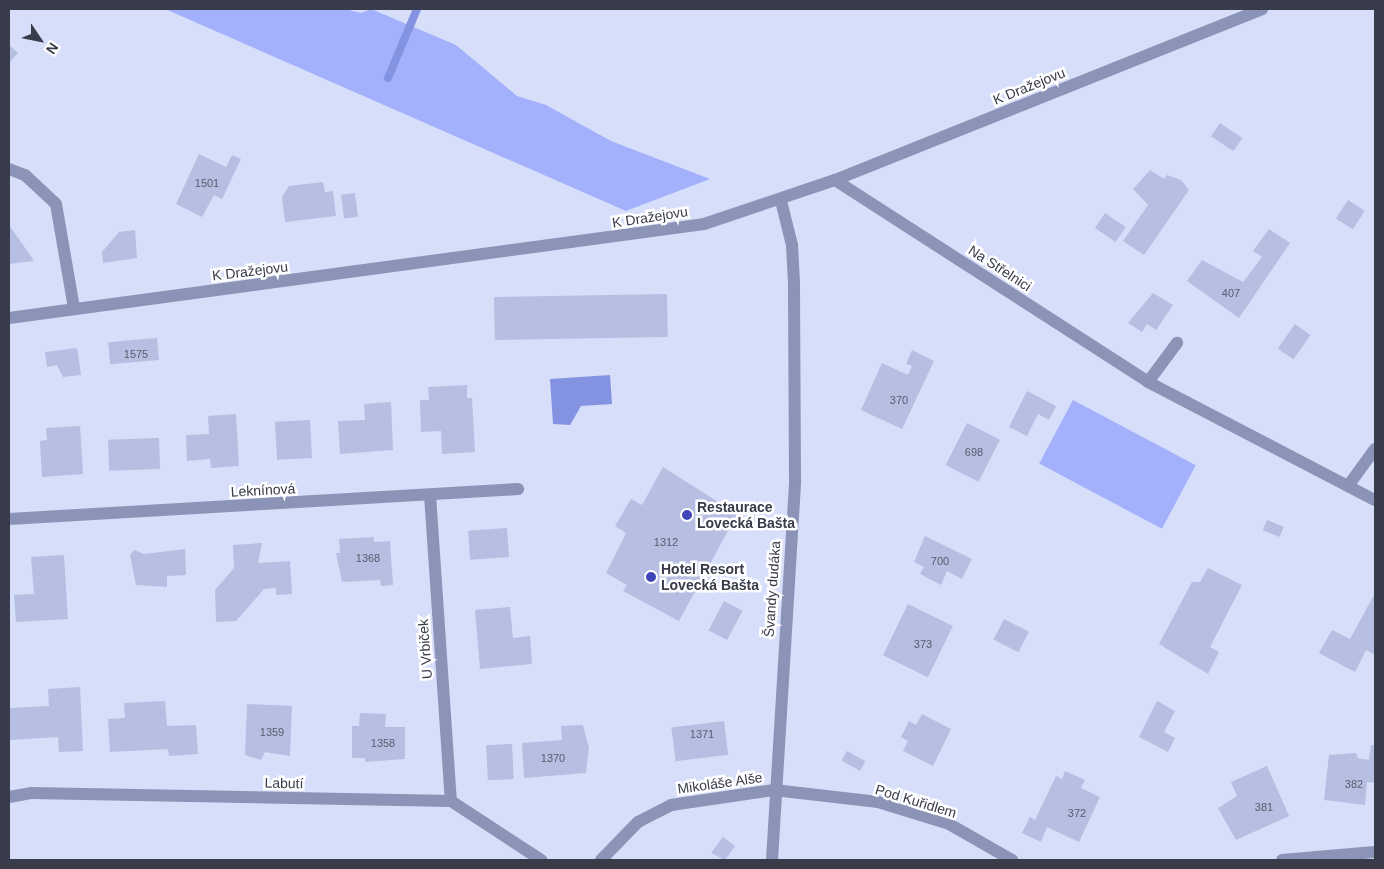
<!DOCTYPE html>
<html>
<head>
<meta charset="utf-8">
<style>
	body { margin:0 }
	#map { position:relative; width:1384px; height:869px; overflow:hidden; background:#d7defa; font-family:Arial,sans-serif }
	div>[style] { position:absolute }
	.green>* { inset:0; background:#a3b1fc; transform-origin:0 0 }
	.water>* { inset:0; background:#8492e2 }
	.stream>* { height:8px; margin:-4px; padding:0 4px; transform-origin:4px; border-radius:4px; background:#8492e2 }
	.building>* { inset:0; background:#b6bee1; transform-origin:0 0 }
	.minor>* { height:12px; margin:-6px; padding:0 6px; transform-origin:6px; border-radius:6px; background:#8b93b6 }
	.dots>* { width:14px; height:14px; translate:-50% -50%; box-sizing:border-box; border:2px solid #fff; border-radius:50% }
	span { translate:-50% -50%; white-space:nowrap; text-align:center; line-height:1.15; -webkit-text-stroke:5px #fff; paint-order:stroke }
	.number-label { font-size:11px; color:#585c6f }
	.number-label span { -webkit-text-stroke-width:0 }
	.street-label { font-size:14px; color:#383b49 }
	.poi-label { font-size:14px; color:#383b49; font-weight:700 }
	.left { translate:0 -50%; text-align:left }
	.frame { position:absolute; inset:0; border:10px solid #383b49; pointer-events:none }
	.north { position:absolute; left:15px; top:15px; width:50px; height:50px; -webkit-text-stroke:4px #fff; paint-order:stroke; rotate:124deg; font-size:14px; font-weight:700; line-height:20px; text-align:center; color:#383b49 }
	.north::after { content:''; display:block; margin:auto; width:18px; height:22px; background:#383b49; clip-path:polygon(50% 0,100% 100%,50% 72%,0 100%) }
</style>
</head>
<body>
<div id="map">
	<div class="green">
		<i style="clip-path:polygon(165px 9px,345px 9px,361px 13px,371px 9px,456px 45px,517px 96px,546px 105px,611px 141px,710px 179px,626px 211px)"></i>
		<i style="left:1073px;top:400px;width:139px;height:72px;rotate:28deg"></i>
	</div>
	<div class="water">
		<i style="clip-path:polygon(610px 375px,612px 404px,581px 406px,570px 425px,553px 424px,550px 379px)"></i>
	</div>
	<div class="stream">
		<i style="left:388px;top:78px;width:75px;rotate:-67.2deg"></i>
	</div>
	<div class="building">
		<i style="clip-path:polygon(9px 45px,18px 53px,9px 63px)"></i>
		<i style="left:1220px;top:123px;width:27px;height:16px;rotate:34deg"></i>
		<i style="clip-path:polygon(199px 154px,226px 167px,232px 155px,241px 159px,222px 199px,214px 195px,202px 217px,176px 204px)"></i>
		<i style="clip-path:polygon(1150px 170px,1164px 179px,1167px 175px,1181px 180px,1189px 190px,1144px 255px,1123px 241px,1148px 205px,1133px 189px)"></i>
		<i style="clip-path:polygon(323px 182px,325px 192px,333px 191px,336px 216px,285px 222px,282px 197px,289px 186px)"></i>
		<i style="left:355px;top:193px;width:24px;height:14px;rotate:83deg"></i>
		<i style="left:1348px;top:200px;width:20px;height:22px;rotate:33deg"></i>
		<i style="left:1105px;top:213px;width:25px;height:18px;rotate:34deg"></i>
		<i style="clip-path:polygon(9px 225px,23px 245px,34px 261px,9px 264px)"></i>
		<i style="clip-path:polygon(1269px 229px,1290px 243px,1239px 318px,1187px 281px,1202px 260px,1243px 282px,1262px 257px,1253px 251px)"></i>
		<i style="clip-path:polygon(135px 230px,137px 258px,103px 263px,102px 252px,119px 232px)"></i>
		<i style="clip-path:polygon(1153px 293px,1173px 305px,1156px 330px,1147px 324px,1142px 332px,1128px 323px)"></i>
		<i style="left:667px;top:294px;width:43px;height:173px;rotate:89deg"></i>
		<i style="left:1295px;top:324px;width:19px;height:30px;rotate:35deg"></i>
		<i style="left:157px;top:338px;width:22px;height:49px;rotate:85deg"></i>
		<i style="clip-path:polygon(77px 348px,81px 375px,63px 377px,57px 365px,47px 367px,45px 352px)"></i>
		<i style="clip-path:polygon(912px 350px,934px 361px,902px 429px,861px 410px,882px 363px,908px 375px,912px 366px,906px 364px)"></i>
		<i style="clip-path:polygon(467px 385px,467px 398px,472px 398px,475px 452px,442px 454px,441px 431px,421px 432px,420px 400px,429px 400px,428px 387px)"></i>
		<i style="clip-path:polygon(1027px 391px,1056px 406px,1049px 420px,1038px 414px,1027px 436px,1009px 427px)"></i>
		<i style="clip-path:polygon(391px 402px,393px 450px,340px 454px,338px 421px,365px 420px,364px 404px)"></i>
		<i style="clip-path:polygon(236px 414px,239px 466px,211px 468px,210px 459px,187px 461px,186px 435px,209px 434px,208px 416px)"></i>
		<i style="left:310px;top:420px;width:38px;height:35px;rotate:87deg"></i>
		<i style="left:967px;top:423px;width:37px;height:47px;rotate:27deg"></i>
		<i style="clip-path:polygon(80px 426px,83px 474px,42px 477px,40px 441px,47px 440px,46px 428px)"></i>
		<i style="left:159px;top:438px;width:31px;height:51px;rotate:88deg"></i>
		<i style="clip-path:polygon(663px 467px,737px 514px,679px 621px,623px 591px,627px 585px,606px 573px,626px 533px,615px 526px,631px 499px,642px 505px)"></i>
		<i style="left:1267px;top:520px;width:18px;height:11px;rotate:22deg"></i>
		<i style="left:507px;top:528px;width:29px;height:39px;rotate:86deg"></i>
		<i style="clip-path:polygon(925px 536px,972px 559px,962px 579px,947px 571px,941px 585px,920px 574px,924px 567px,914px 562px)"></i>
		<i style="clip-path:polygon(374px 537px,374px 542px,390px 541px,393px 585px,381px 586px,380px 580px,342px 582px,336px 553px,340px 553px,339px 539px)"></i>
		<i style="clip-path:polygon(262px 543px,258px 563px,290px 561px,292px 594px,276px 595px,276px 588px,264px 589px,236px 621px,216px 622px,215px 590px,234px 568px,233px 545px)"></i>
		<i style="clip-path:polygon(185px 549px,186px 575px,167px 576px,167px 587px,136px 585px,130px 555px,134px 550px,144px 554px)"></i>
		<i style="clip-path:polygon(64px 555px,68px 619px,16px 622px,14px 595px,34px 594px,31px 557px)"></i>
		<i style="clip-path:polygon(1208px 568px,1242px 585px,1210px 647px,1219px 652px,1208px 674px,1159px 644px,1192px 582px,1200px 582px)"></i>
		<i style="clip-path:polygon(1375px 593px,1375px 655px,1366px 650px,1355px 672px,1319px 653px,1332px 630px,1350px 639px)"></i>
		<i style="left:724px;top:601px;width:21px;height:33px;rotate:28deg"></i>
		<i style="left:908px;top:604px;width:50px;height:57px;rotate:26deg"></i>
		<i style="clip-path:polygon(510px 607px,513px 638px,530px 636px,532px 664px,480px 669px,475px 610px)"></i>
		<i style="left:1004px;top:619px;width:28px;height:23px;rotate:27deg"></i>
		<i style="clip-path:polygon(80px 687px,83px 751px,59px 752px,58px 737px,9px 740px,9px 708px,49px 706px,48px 689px)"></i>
		<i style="clip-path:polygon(165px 701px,167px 726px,196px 725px,198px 754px,169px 756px,168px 749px,110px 752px,108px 719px,125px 718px,124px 703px)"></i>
		<i style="clip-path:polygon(1157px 701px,1175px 711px,1164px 732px,1175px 738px,1168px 752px,1139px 737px)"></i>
		<i style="clip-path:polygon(247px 704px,292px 706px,290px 756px,265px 752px,261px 760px,245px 755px)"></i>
		<i style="clip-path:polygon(360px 713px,386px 714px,385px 727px,405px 727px,405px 759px,365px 762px,365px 758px,352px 758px,352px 726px,359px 726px)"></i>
		<i style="clip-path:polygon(922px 714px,951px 729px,933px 766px,903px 751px,908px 741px,901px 737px,909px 721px,916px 725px)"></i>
		<i style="left:724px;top:721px;width:34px;height:53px;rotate:83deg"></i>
		<i style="clip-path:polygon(583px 725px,589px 748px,586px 773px,524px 778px,522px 743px,562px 740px,561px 726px)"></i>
		<i style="left:512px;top:744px;width:35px;height:26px;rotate:87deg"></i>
		<i style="clip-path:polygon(1371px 745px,1375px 745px,1375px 783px,1367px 782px,1365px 805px,1324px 800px,1329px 755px,1356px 753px,1358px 758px,1369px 760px)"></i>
		<i style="left:847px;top:751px;width:21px;height:11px;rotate:29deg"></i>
		<i style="clip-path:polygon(1267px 766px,1289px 816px,1236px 840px,1218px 808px,1237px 796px,1231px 782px)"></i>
		<i style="clip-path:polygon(1065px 771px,1085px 780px,1081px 788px,1100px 797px,1079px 842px,1047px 827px,1041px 842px,1022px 833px,1030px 817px,1035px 820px,1056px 776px,1062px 779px)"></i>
		<i style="clip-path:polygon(723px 837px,735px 846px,725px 860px,711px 853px)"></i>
	</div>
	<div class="minor">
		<i style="left:9px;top:169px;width:17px;rotate:21deg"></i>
		<i style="left:25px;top:175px;width:42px;rotate:43.1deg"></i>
		<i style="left:56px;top:204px;width:106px;rotate:80.2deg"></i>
		<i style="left:835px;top:180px;width:373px;rotate:32.8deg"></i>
		<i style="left:1148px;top:382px;width:256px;rotate:27.5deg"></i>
		<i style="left:9px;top:318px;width:701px;rotate:-7.7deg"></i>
		<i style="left:704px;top:224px;width:138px;rotate:-18.6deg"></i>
		<i style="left:835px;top:180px;width:460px;rotate:-21.8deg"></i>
		<i style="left:1148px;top:382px;width:49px;rotate:-53.4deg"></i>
		<i style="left:1348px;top:486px;width:46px;rotate:-53.9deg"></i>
		<i style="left:430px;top:495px;width:307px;rotate:86.1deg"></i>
		<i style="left:9px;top:519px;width:510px;rotate:-3.37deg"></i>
		<i style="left:9px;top:797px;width:22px;rotate:-10deg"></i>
		<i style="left:31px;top:793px;width:420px;rotate:1.1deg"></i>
		<i style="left:451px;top:801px;width:108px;rotate:33.2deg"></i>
		<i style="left:601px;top:860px;width:53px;rotate:-45.8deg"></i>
		<i style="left:638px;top:822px;width:37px;rotate:-27deg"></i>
		<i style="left:671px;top:805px;width:104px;rotate:-8.3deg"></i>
		<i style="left:774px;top:790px;width:105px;rotate:6.6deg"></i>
		<i style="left:878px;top:802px;width:74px;rotate:17.2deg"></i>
		<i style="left:949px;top:824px;width:73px;rotate:29.7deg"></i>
		<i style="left:772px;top:860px;width:381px;rotate:-86.5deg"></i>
		<i style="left:795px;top:480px;width:197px;rotate:-90.3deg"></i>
		<i style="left:794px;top:283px;width:38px;rotate:-93deg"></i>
		<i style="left:792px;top:245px;width:45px;rotate:-104deg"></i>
		<i style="left:1282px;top:860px;width:93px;rotate:-4.9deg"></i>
	</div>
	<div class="dots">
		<i style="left:687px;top:515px;background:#4145ba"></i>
		<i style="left:651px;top:577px;background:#4145ba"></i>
	</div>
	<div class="number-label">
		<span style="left:207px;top:183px">1501</span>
		<span style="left:1231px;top:293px">407</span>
		<span style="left:136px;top:354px">1575</span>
		<span style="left:899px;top:400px">370</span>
		<span style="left:974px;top:452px">698</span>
		<span style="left:666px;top:542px">1312</span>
		<span style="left:368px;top:558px">1368</span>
		<span style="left:940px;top:561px">700</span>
		<span style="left:923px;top:644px">373</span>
		<span style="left:272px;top:732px">1359</span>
		<span style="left:702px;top:734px">1371</span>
		<span style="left:383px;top:743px">1358</span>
		<span style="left:553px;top:758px">1370</span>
		<span style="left:1354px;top:784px">382</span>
		<span style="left:1264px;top:807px">381</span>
		<span style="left:1077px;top:813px">372</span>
	</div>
	<div class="street-label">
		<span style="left:1029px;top:86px;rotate:-22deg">K Dražejovu</span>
		<span style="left:650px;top:217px;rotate:-9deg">K Dražejovu</span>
		<span style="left:1000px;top:268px;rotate:33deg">Na Střelnici</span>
		<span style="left:250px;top:271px;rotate:-7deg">K Dražejovu</span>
		<span style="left:263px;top:490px;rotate:-3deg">Leknínová</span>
		<span style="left:772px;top:589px;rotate:-86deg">Švandy dudáka</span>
		<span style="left:425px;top:649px;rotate:-94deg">U Vrbiček</span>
		<span style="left:284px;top:783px;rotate:1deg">Labutí</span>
		<span style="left:720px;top:783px;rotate:-8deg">Mikoláše Alše</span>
		<span style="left:916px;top:801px;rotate:17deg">Pod Kuřidlem</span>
	</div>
	<div class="poi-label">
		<span class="left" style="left:697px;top:515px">Restaurace<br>Lovecká Bašta</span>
		<span class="left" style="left:661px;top:577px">Hotel Resort<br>Lovecká Bašta</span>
	</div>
	<div class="frame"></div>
	<div class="north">N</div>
</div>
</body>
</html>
